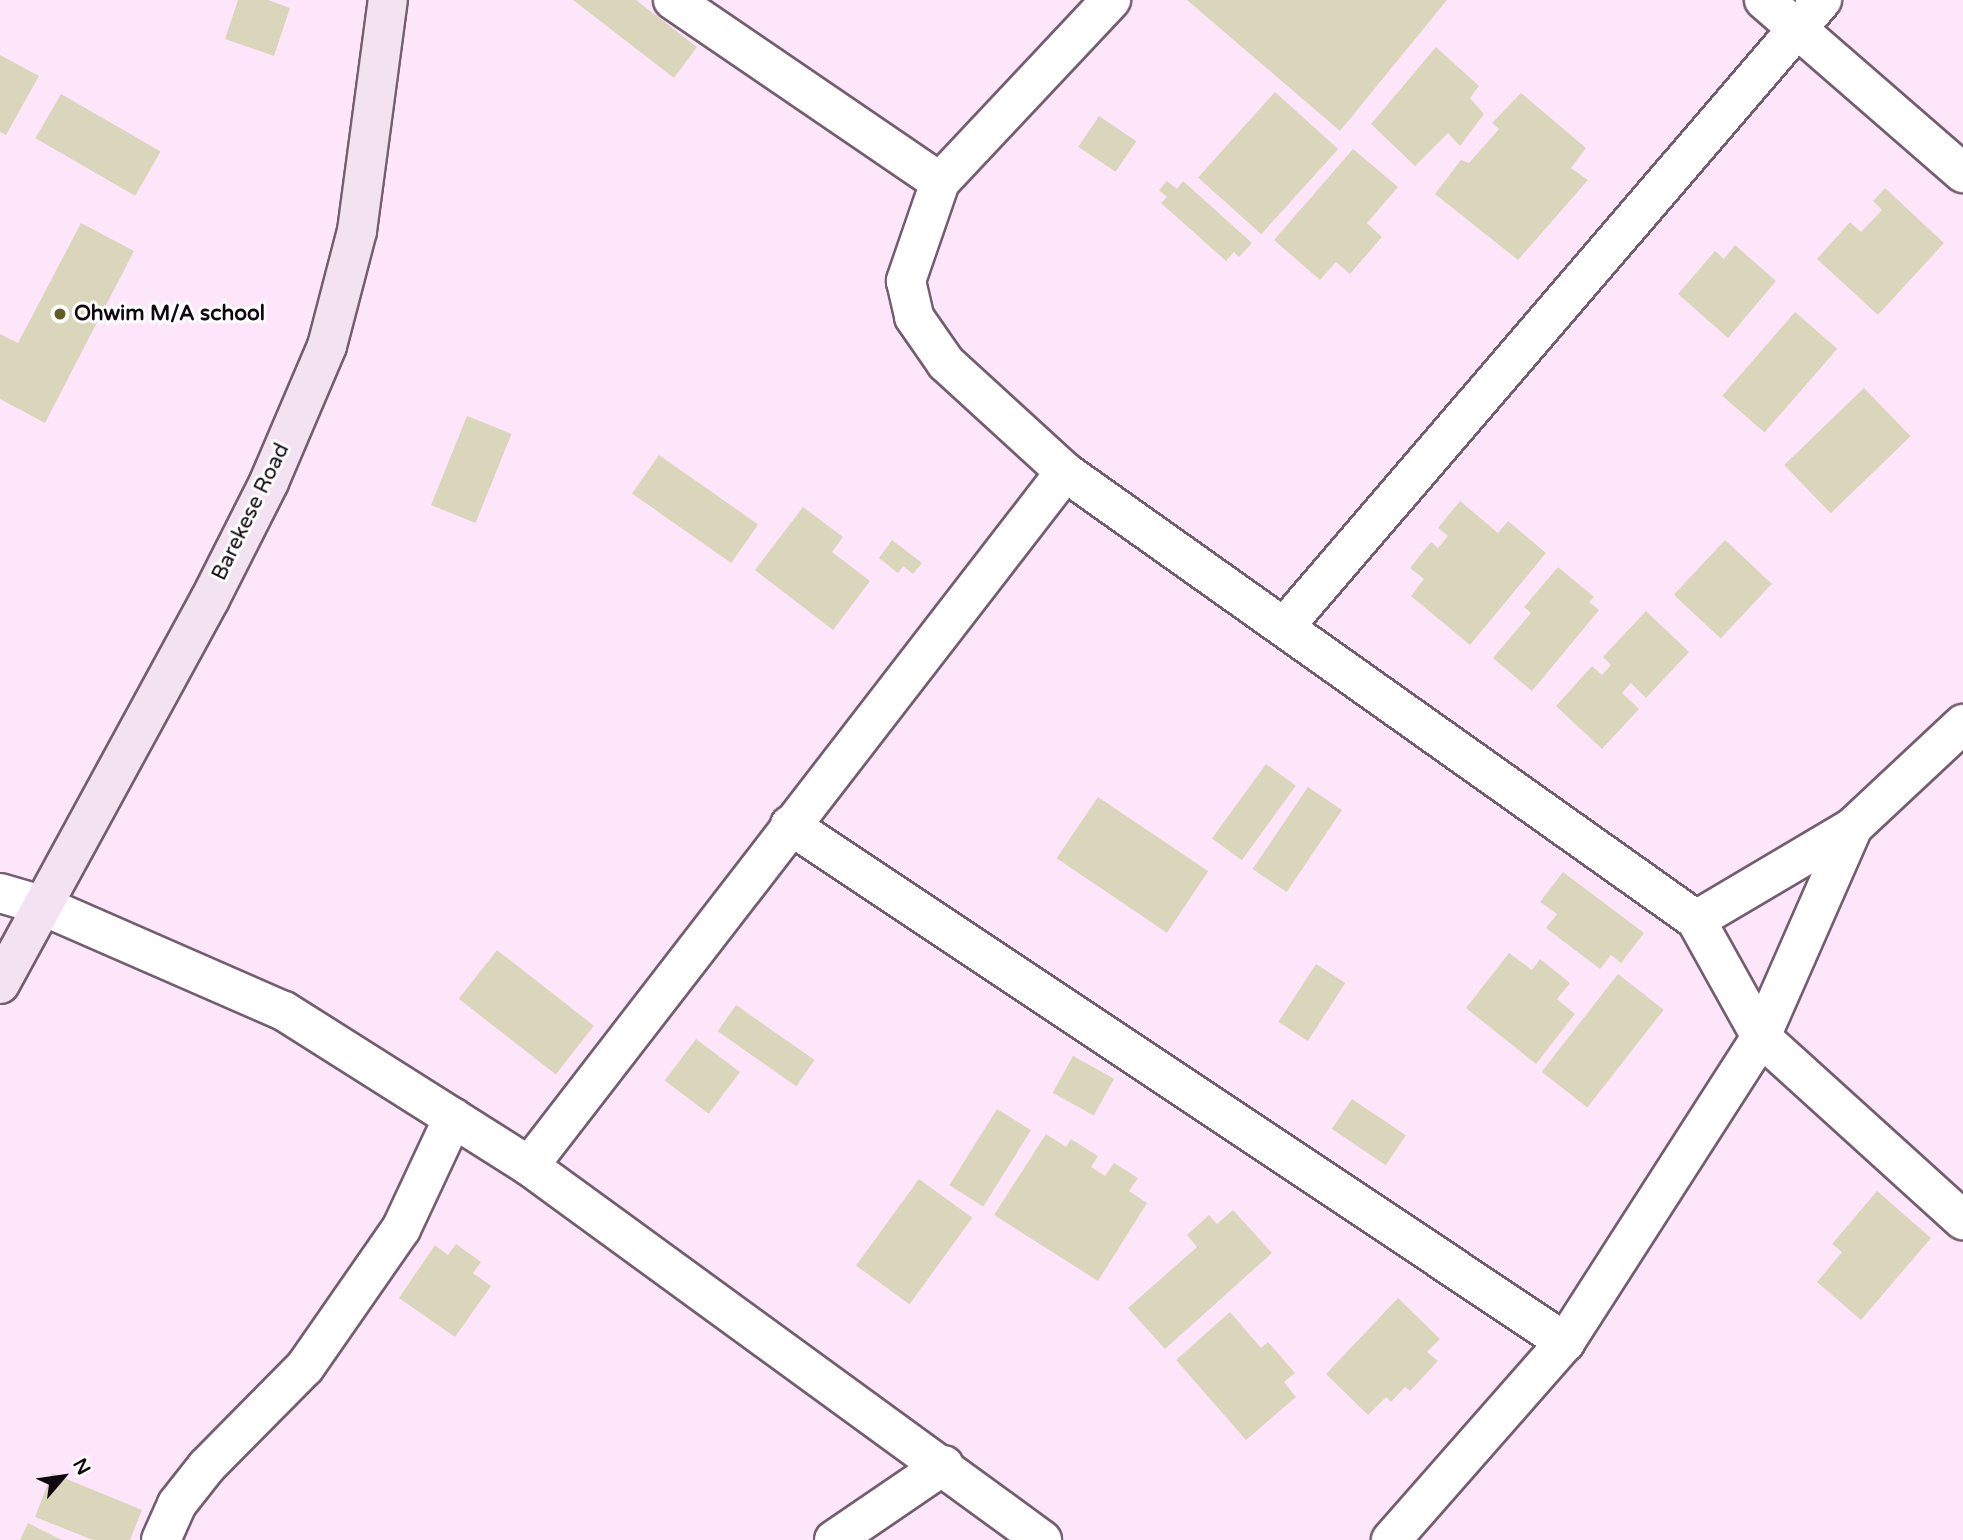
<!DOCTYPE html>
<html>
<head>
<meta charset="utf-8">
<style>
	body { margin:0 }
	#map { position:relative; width:1963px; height:1540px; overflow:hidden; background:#fee6fa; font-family:"Varela Round",sans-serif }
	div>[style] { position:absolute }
	.building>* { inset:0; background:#d9d6bb; transform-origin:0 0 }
	.roads { filter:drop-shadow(2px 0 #735e6f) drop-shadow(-2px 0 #735e6f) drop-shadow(0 2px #735e6f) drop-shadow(0 -2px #735e6f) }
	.minor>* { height:38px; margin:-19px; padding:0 19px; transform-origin:19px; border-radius:19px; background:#fff }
	.secondary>* { height:38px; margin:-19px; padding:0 19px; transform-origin:19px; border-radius:19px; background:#f3e2f1 }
	.dots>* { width:19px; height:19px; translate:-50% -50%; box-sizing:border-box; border:4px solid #fff; border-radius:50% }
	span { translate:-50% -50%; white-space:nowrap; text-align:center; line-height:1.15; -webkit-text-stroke:6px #fff; paint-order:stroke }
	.poi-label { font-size:21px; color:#10080f; font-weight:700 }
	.left { translate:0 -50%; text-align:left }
	.street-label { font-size:21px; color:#10080f }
	.north { position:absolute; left:28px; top:1442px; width:70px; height:70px; -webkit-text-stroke:5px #fff; paint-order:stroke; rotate:61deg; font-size:19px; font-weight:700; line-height:28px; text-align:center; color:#10080f }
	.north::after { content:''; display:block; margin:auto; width:24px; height:32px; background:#10080f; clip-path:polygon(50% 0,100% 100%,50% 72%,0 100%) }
</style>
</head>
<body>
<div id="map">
	<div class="building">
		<i style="clip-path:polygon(238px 0,268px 0,290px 8px,274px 56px,225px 39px)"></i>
		<i style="clip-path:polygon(573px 0,636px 0,697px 47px,674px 78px)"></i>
		<i style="clip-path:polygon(1187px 0,1447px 0,1340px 131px)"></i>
		<i style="clip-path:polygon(1436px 47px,1479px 86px,1470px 98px,1484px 114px,1460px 146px,1448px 133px,1415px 166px,1371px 124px)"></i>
		<i style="clip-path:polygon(0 55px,39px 76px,6px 135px,0 132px)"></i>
		<i style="left:1275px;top:92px;width:85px;height:115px;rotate:42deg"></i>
		<i style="clip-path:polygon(1521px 93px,1586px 148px,1571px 168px,1588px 180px,1518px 260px,1435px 194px,1461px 160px,1469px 163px,1499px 129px,1492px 123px)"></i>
		<i style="left:61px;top:94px;width:115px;height:51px;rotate:30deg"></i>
		<i style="left:1099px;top:116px;width:45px;height:37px;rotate:34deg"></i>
		<i style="clip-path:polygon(1353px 149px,1398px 187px,1367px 223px,1382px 237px,1350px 274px,1336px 262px,1320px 280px,1274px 240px)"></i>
		<i style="clip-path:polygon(1167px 181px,1177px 189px,1183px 181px,1252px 243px,1239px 257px,1234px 252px,1226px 261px,1161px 203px,1167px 197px,1159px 190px)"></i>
		<i style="clip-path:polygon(1885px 188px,1944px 243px,1878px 315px,1817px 259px,1850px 222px,1861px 232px,1882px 210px,1873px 201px)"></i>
		<i style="clip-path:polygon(81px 223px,134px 251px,45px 423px,0 399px,0 334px,18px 343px)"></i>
		<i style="clip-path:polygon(1735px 245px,1776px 281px,1728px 338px,1678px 294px,1715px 251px,1724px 259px)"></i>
		<i style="left:1795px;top:312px;width:56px;height:111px;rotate:41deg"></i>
		<i style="left:1864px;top:388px;width:67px;height:111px;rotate:46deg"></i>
		<i style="left:467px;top:416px;width:48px;height:96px;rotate:22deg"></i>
		<i style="left:659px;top:455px;width:121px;height:47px;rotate:35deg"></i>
		<i style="clip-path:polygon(1460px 501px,1498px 533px,1508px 521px,1546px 553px,1470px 645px,1411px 596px,1424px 579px,1410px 568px,1431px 542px,1438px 548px,1448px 536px,1438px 528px)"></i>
		<i style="clip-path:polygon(803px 507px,843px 537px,832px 552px,870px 581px,833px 630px,755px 570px)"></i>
		<i style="clip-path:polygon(892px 540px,922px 563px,913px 574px,903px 566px,898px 573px,879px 558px)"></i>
		<i style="left:1725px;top:540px;width:64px;height:75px;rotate:43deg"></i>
		<i style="clip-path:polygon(1558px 567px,1594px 597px,1589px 602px,1599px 610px,1532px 691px,1493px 658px,1531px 613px,1524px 607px)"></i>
		<i style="clip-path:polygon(1646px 611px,1689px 652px,1646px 698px,1631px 683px,1622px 693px,1639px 709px,1602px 749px,1556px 706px,1592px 666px,1602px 675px,1611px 665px,1603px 657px)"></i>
		<i style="left:1266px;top:764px;width:37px;height:92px;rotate:36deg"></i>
		<i style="left:1308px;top:787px;width:41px;height:99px;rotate:34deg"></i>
		<i style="left:1098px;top:797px;width:133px;height:74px;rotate:34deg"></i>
		<i style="clip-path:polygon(1563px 872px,1644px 933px,1621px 963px,1611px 955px,1600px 969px,1546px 928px,1557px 914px,1540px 902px)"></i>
		<i style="left:497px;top:950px;width:123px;height:62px;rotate:38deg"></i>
		<i style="clip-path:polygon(1509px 953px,1532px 970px,1540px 959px,1570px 983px,1557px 999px,1575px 1014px,1536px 1064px,1466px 1008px)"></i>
		<i style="left:1316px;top:964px;width:35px;height:69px;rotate:33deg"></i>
		<i style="left:1618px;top:974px;width:58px;height:124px;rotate:38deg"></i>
		<i style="left:736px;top:1005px;width:96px;height:32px;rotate:35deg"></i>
		<i style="left:696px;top:1039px;width:55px;height:52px;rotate:37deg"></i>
		<i style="left:1073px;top:1056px;width:47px;height:42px;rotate:29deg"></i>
		<i style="left:1352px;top:1099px;width:65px;height:36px;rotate:34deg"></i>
		<i style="left:997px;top:1109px;width:40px;height:90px;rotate:32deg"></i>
		<i style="clip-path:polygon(1046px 1134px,1066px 1147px,1071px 1139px,1098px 1156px,1091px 1167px,1105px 1176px,1114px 1163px,1138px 1178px,1129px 1191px,1147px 1203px,1098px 1281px,994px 1215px)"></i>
		<i style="left:919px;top:1179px;width:66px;height:107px;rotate:36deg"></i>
		<i style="clip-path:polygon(1877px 1191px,1931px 1238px,1861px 1320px,1817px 1282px,1842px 1252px,1832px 1244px)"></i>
		<i style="clip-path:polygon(1233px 1210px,1272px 1253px,1165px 1349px,1128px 1308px,1197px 1247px,1187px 1235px,1209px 1215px,1217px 1224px)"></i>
		<i style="clip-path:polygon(456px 1244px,481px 1262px,473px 1273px,491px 1286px,455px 1337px,399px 1298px,435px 1245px,448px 1255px)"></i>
		<i style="clip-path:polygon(1398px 1298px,1440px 1339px,1427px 1352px,1438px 1361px,1410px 1391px,1405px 1387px,1391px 1402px,1386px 1397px,1368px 1415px,1326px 1374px)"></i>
		<i style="clip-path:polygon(1230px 1312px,1261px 1348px,1268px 1342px,1295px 1373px,1284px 1382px,1296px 1397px,1246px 1440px,1176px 1360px)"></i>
		<i style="clip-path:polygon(52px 1473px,142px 1510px,130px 1540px,93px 1540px,35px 1517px)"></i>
		<i style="clip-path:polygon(28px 1523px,62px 1540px,20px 1540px)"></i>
	</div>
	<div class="roads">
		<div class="minor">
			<i style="left:673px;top:0;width:323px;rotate:34.3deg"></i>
			<i style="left:940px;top:182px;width:105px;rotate:109deg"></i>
			<i style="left:906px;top:281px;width:37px;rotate:77deg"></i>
			<i style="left:914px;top:317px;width:56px;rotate:55.2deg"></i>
			<i style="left:946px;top:363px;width:161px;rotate:42.5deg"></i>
			<i style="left:1065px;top:472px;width:774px;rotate:35.37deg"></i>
			<i style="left:1696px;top:920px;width:134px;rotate:60.9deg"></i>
			<i style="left:1761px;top:1037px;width:363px;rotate:122.7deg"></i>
			<i style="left:1565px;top:1342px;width:264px;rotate:131.3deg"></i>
			<i style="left:1764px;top:0;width:264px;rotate:41deg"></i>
			<i style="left:940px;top:182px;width:250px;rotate:-46.8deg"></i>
			<i style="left:1285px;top:626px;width:825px;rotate:-49.38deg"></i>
			<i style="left:790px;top:825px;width:932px;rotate:33.71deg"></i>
			<i style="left:1853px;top:827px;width:229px;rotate:113.7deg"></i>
			<i style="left:1761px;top:1037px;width:273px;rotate:42.2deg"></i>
			<i style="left:0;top:893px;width:43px;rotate:16.3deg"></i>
			<i style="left:41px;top:905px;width:265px;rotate:23.6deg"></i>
			<i style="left:284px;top:1011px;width:290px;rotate:32.3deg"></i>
			<i style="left:529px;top:1166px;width:635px;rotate:36.09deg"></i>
			<i style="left:1696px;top:920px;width:182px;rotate:-30.6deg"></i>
			<i style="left:1853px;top:827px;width:151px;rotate:-43.1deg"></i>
			<i style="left:529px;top:1166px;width:877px;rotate:-52.32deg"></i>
			<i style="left:161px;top:1540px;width:39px;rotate:-66deg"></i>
			<i style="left:177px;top:1504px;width:48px;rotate:-51.7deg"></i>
			<i style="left:207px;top:1466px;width:139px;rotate:-45.3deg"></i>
			<i style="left:305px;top:1367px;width:168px;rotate:-55.2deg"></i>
			<i style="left:401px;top:1229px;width:123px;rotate:-64.9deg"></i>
			<i style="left:834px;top:1540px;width:133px;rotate:-34.3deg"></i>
		</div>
		<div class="secondary">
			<i style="left:0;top:984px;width:439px;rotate:-61.4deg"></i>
			<i style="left:210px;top:599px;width:131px;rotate:-63.2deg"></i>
			<i style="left:269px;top:482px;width:148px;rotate:-66.9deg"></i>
			<i style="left:327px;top:346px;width:119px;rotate:-75.4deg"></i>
			<i style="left:357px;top:231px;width:233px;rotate:-82.4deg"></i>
		</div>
	</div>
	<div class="dots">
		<i style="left:60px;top:314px;background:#635c28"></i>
	</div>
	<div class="poi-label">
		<span class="left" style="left:74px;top:314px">Ohwim M/A school</span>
	</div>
	<div class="street-label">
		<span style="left:251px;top:512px;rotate:-64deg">Barekese Road</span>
	</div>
	<div class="north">N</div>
</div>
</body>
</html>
